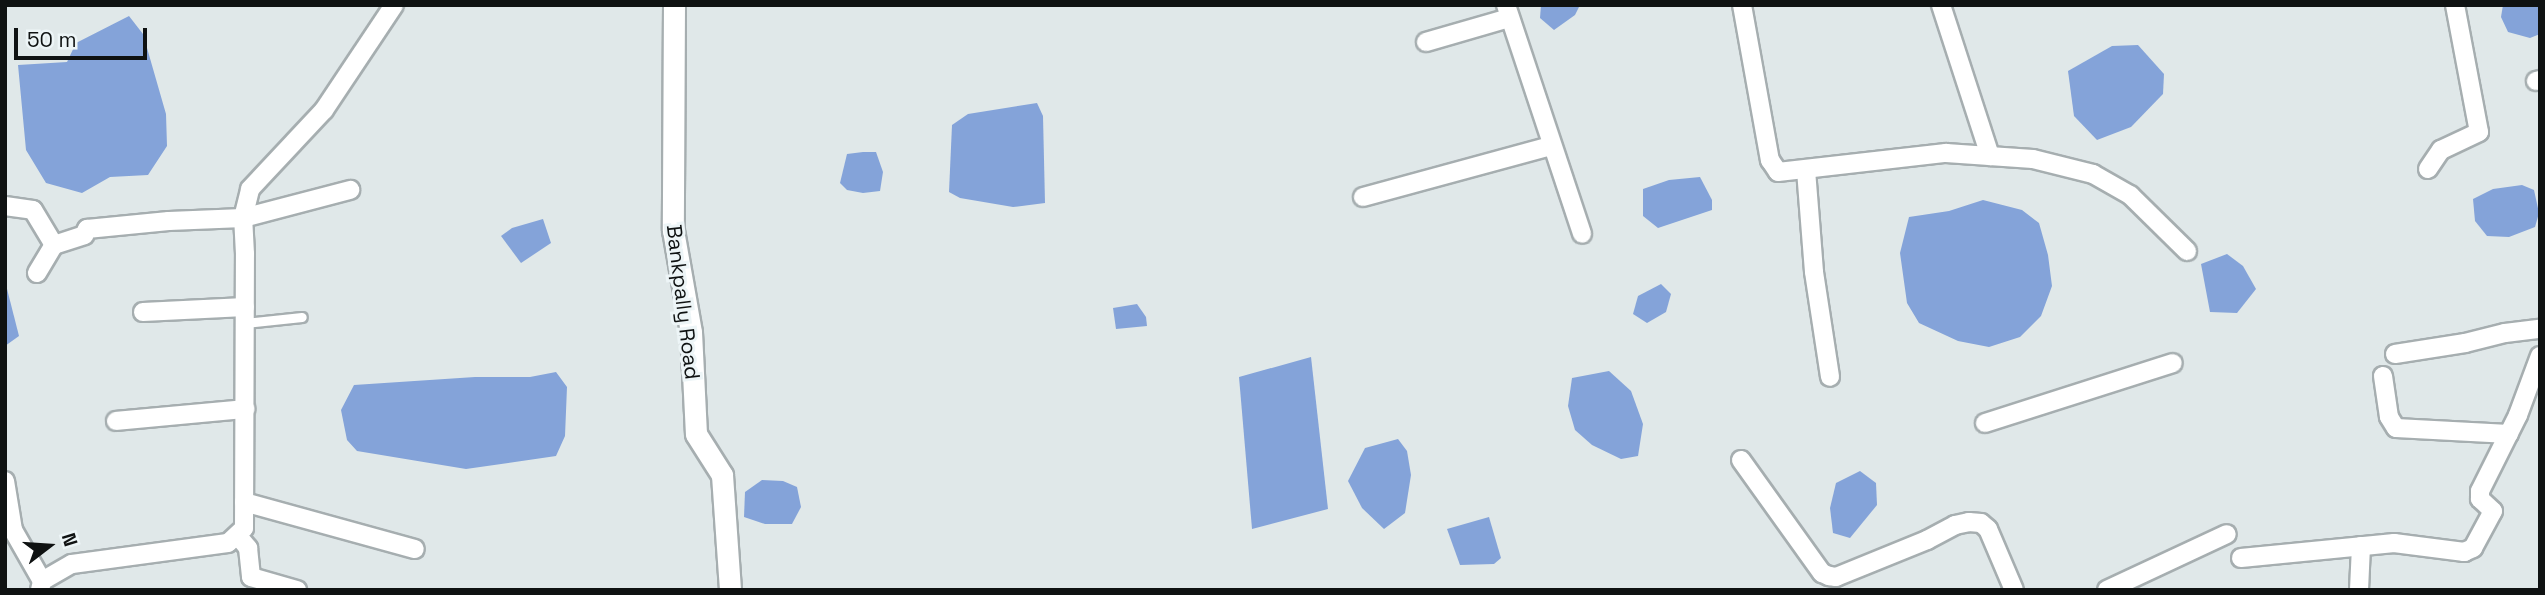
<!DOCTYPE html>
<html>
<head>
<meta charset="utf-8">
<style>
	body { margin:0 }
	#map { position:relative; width:2545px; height:595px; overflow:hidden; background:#e0e8e9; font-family:"Space Grotesk",sans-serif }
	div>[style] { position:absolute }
	.water>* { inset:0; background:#84a3d9 }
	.roads { filter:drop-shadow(2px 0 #a6aeb0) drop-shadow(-2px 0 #a6aeb0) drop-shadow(0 2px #a6aeb0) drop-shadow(0 -2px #a6aeb0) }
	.service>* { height:9px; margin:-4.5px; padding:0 4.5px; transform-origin:4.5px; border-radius:4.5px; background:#fff }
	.minor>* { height:18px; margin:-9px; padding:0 9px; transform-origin:9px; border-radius:9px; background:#fff }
	.tertiary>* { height:21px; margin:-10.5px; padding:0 10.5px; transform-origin:10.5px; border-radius:10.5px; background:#fff }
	span { translate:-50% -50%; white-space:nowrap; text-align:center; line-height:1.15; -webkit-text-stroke:6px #edf5f7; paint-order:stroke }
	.street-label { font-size:21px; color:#0f1212 }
	.frame { position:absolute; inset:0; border:7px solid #0f1212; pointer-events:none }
	.north { position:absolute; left:14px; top:511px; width:70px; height:70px; -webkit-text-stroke:5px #edf5f7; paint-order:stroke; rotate:73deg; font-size:19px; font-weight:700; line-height:28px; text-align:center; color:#0f1212 }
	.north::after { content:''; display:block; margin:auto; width:24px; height:32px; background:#0f1212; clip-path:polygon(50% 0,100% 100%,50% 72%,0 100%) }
	.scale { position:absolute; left:14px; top:28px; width:133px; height:32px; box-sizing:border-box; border:4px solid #0f1212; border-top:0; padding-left:9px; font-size:21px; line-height:24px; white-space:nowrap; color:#0f1212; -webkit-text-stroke:5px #edf5f7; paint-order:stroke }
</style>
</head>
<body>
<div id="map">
	<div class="water">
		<i style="clip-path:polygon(1541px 5px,1580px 5px,1575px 15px,1554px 30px,1540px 18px)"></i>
		<i style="clip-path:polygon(2503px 5px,2540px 5px,2540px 34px,2530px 38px,2508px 32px,2501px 17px)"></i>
		<i style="clip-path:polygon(129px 16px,143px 34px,166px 114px,167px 146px,148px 175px,110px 177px,82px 193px,46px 183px,26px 150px,18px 65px,67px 62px,76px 43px)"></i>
		<i style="clip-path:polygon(2138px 45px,2164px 74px,2163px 94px,2131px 127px,2097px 140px,2074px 116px,2068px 71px,2112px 46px)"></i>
		<i style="clip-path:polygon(1037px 103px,1043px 116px,1045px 203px,1013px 207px,960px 198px,949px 192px,952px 125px,968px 114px)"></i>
		<i style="clip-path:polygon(863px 152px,876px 152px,883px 172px,880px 191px,863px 193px,847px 190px,840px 183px,847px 154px)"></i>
		<i style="clip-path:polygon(1700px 177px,1712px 200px,1712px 210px,1658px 228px,1643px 216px,1643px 189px,1669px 180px)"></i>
		<i style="clip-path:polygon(2522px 185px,2534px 190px,2539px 213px,2535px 227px,2509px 237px,2487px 236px,2475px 221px,2473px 199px,2493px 189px)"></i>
		<i style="clip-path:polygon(1983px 200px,2022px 210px,2039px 223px,2048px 255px,2052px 286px,2041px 316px,2020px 337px,1989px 347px,1958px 341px,1919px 323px,1907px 303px,1900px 253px,1909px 217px,1949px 211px)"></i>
		<i style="clip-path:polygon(543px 219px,551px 243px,521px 263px,501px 236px,512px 228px)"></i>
		<i style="clip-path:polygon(2227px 254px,2243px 266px,2256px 289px,2237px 313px,2210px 312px,2201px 264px)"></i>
		<i style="clip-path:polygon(5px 281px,19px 336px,5px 346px)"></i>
		<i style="clip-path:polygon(1661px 284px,1671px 294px,1666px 312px,1647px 323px,1633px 314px,1638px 296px)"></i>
		<i style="clip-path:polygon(1137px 304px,1146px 317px,1147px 326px,1116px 329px,1113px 308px)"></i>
		<i style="clip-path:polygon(1311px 357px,1328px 509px,1252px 529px,1239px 377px)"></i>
		<i style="clip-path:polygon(1609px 371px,1631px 391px,1643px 424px,1638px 456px,1621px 459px,1592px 445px,1575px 430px,1568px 406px,1572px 378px)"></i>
		<i style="clip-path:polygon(556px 372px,567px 387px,565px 436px,556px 456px,466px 469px,357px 451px,347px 440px,341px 410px,354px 385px,475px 377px,530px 377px)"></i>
		<i style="clip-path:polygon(1398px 439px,1407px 451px,1411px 475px,1405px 513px,1384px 529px,1362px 508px,1348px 481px,1365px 448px)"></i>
		<i style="clip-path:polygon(1860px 471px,1876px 483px,1877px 505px,1850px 538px,1833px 533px,1830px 508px,1836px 483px)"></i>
		<i style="clip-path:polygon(762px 480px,783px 481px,797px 487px,801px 507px,792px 524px,765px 524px,744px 517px,745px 492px)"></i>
		<i style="clip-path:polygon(1489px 517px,1501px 558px,1494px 564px,1460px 565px,1447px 529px)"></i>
	</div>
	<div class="roads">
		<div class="service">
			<i style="left:245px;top:323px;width:57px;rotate:-6deg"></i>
		</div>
		<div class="minor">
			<i style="left:1506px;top:5px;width:241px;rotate:71.6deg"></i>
			<i style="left:1742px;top:5px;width:158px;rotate:79.8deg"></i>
			<i style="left:1770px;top:160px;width:14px;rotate:56deg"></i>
			<i style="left:1778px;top:172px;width:169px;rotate:-6.5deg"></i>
			<i style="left:1946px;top:153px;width:87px;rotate:3.9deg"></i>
			<i style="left:2033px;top:159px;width:62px;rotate:14deg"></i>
			<i style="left:2093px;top:174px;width:43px;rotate:29.6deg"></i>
			<i style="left:2130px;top:195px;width:80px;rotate:44.5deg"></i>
			<i style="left:1941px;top:5px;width:159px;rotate:72deg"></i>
			<i style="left:1426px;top:42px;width:86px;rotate:-16.1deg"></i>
			<i style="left:2536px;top:81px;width:4px;rotate:-14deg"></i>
			<i style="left:2428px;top:169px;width:23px;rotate:-56deg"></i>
			<i style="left:2441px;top:150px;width:42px;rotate:-25.3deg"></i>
			<i style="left:2479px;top:132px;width:129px;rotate:-100.7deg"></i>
			<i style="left:1806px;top:170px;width:102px;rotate:85.5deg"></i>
			<i style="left:1814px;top:272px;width:106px;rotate:81.3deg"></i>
			<i style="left:1363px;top:197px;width:195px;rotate:-15.2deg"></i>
			<i style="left:5px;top:206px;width:28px;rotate:8deg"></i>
			<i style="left:33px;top:210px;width:41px;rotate:59deg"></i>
			<i style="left:54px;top:245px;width:32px;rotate:-18deg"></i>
			<i style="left:84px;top:235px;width:7px;rotate:-63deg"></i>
			<i style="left:87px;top:229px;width:82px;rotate:-5.6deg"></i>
			<i style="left:169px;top:221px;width:74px;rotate:-2.3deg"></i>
			<i style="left:243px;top:218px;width:111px;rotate:-14.7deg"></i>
			<i style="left:37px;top:273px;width:33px;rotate:-59deg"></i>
			<i style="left:143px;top:312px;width:102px;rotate:-2.8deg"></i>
			<i style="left:2395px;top:354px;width:71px;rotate:-8.9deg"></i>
			<i style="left:2465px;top:343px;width:41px;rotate:-14deg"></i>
			<i style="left:2505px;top:333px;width:35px;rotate:-7deg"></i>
			<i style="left:2383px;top:376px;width:41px;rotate:81.7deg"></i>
			<i style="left:2389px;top:417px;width:13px;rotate:58deg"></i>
			<i style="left:2396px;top:428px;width:113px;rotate:3deg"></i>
			<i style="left:116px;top:421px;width:130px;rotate:-5.3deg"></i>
			<i style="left:1985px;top:423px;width:197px;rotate:-17.7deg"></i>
			<i style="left:1741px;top:460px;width:139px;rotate:54.4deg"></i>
			<i style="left:1822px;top:573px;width:8px;rotate:23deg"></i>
			<i style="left:1829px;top:576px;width:7px;rotate:8deg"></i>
			<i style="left:1836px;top:577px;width:98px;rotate:-22.1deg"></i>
			<i style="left:1927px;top:540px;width:32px;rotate:-28deg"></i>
			<i style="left:1955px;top:525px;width:14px;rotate:-12deg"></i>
			<i style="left:1969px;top:522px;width:12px;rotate:5deg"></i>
			<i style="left:1981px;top:523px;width:9px;rotate:41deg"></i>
			<i style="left:1988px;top:529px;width:66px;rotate:66.9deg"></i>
			<i style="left:5px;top:481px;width:50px;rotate:80.7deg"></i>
			<i style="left:13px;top:530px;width:59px;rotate:60.4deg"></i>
			<i style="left:244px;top:502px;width:177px;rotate:15.4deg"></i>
			<i style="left:238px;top:536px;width:16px;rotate:50deg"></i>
			<i style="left:248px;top:548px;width:29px;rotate:84deg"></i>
			<i style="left:251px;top:577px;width:48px;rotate:15.8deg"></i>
			<i style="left:2241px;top:558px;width:154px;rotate:-5.6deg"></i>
			<i style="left:2394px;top:543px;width:71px;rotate:7.3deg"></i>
			<i style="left:2464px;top:552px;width:10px;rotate:-24deg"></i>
			<i style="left:2473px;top:548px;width:42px;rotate:-61.6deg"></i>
			<i style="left:2493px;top:511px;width:18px;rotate:-137deg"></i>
			<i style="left:2480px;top:499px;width:8px;rotate:-90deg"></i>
			<i style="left:2480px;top:491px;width:85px;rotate:-63.4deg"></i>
			<i style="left:2518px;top:415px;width:63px;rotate:-69.6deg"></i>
			<i style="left:40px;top:590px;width:9px;rotate:-77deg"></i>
			<i style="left:42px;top:581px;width:34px;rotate:-30deg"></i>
			<i style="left:72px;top:564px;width:157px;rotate:-7.7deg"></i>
			<i style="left:228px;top:543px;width:22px;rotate:-43deg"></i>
			<i style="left:244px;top:528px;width:274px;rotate:-89.8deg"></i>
			<i style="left:245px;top:254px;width:36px;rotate:-93deg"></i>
			<i style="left:243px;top:218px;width:30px;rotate:-76deg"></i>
			<i style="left:250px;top:189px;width:108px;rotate:-46.9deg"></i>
			<i style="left:324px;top:110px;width:126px;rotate:-56.3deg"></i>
			<i style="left:2107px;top:590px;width:132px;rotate:-25deg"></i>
			<i style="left:2359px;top:590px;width:44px;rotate:-87.4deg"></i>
		</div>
		<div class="tertiary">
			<i style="left:674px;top:5px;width:225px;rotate:90.3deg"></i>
			<i style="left:673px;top:230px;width:104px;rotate:80deg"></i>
			<i style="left:691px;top:332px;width:102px;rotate:87.2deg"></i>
			<i style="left:696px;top:434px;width:49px;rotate:57.6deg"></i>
			<i style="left:722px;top:475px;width:115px;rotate:86deg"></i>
		</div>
	</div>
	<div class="street-label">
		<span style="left:683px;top:302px;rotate:83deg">Bankpally Road</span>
	</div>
	<div class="frame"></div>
	<div class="north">N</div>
	<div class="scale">50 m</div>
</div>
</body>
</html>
